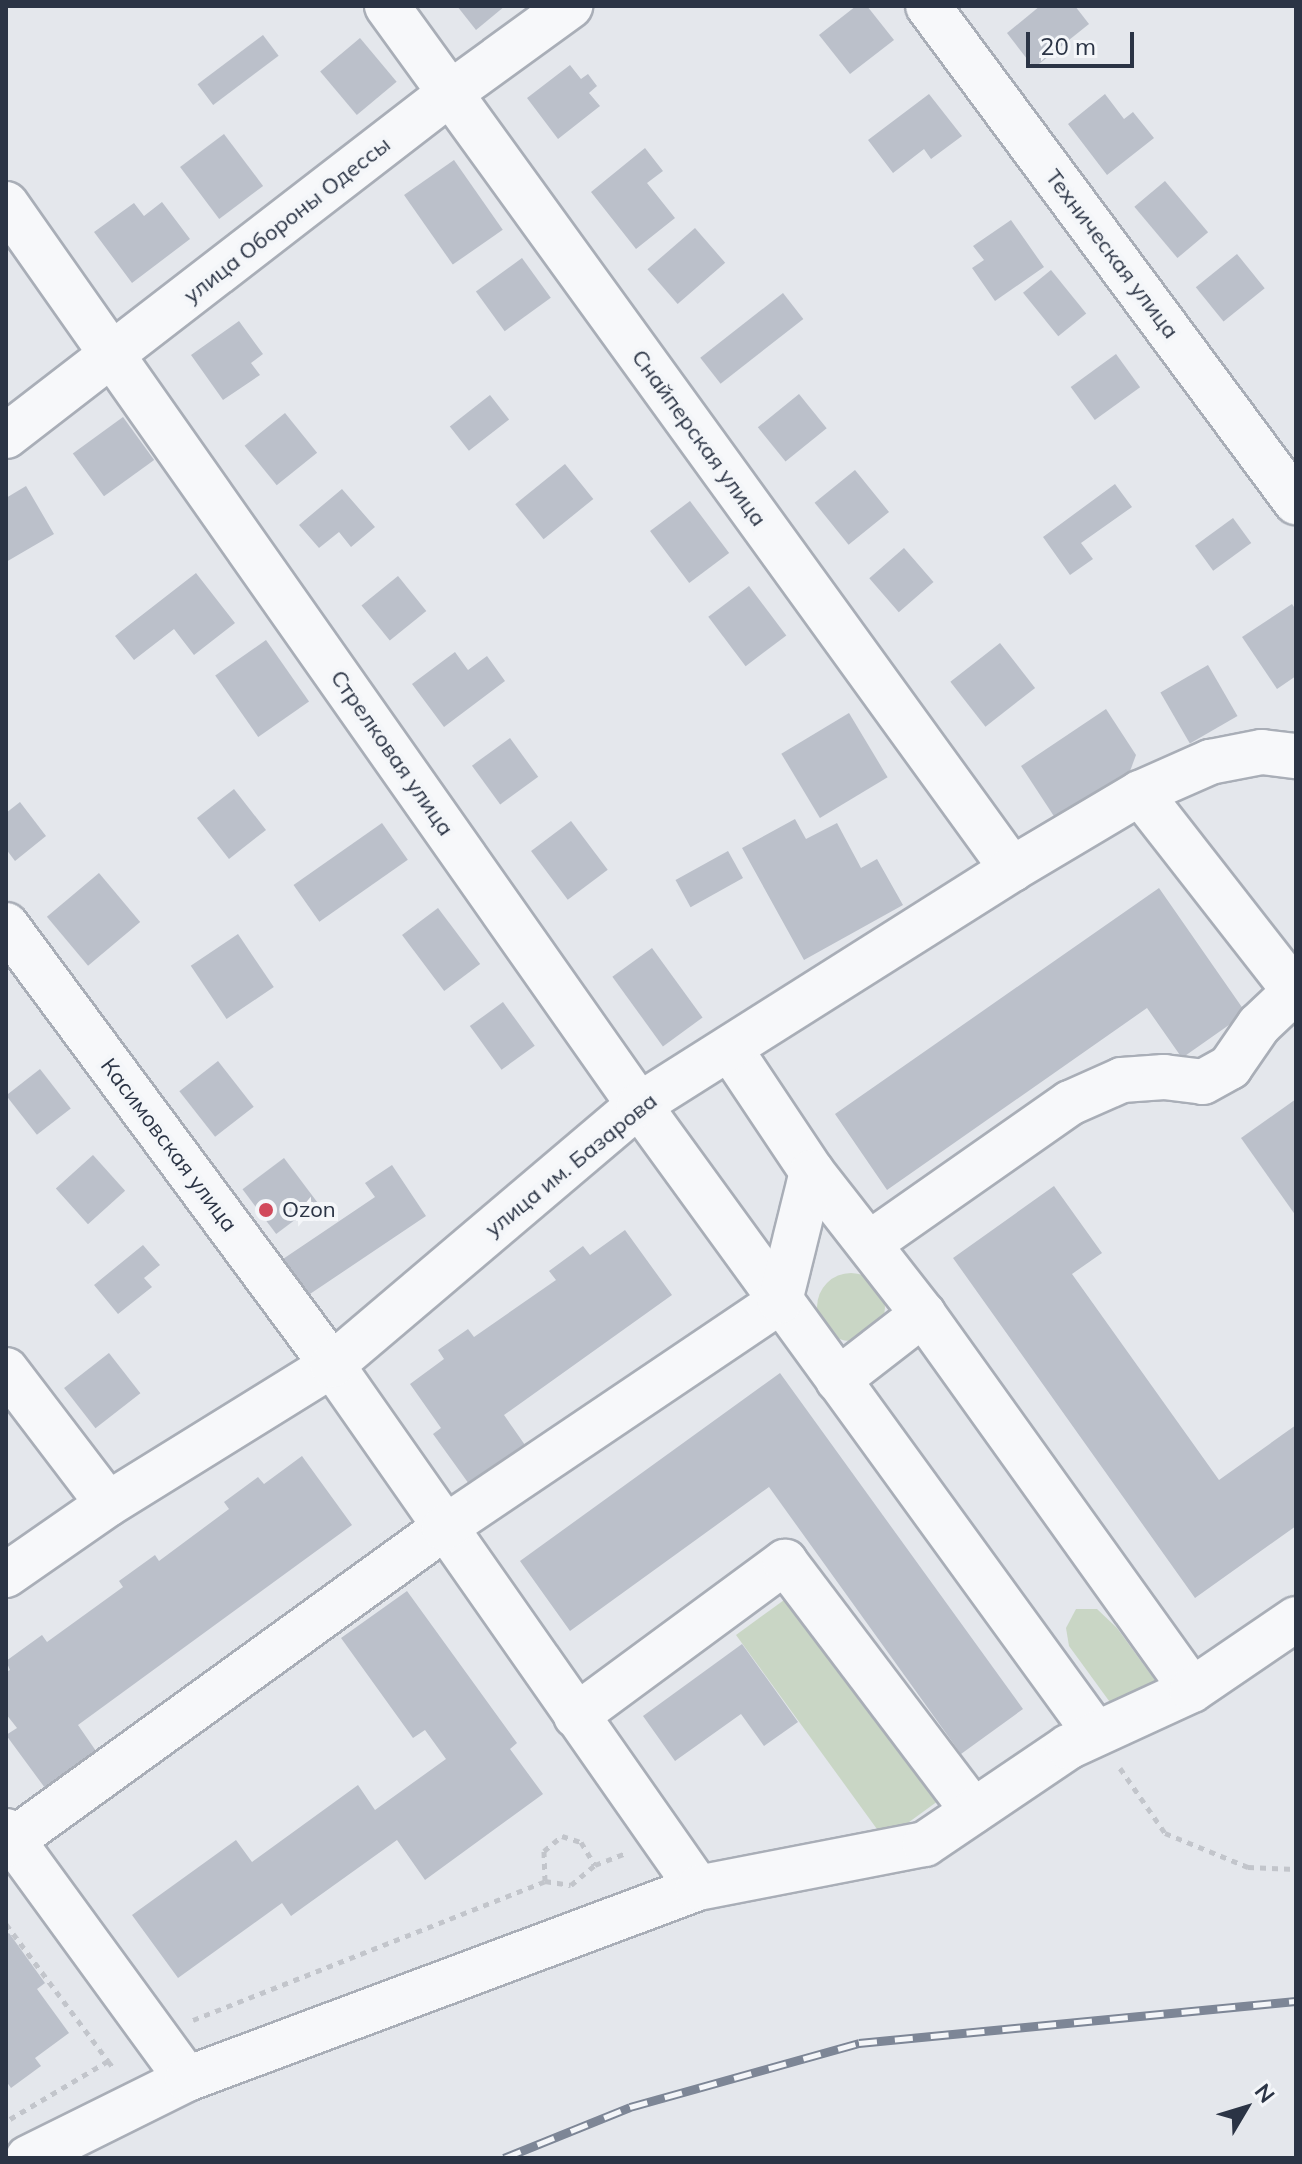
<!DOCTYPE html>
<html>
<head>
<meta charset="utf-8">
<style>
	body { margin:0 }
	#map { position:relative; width:1302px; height:2164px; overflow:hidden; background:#e4e7ec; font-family:Mulish,sans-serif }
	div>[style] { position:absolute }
	.green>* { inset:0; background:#c9d6c5; transform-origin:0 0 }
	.round { border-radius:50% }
	.building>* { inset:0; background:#bbc0ca; transform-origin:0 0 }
	.path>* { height:5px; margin-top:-2.5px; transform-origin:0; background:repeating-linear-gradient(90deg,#c2c5cb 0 6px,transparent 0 12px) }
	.roads { filter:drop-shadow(2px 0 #a9aeb7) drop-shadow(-2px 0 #a9aeb7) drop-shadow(0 2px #a9aeb7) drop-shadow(0 -2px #a9aeb7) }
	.minor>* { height:44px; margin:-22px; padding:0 22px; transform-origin:22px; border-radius:22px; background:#f7f8fa }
	.rail>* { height:9px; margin-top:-4.5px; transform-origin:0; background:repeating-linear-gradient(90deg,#f4f6f9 0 18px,#7d8696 0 36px); box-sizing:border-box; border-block:2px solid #7d8696 }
	.dots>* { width:22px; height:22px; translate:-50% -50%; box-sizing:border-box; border:4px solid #f4f6f9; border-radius:50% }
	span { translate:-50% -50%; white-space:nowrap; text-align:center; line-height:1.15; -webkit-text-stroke:8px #f4f6f9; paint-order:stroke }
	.street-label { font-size:22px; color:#2b3445 }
	.poi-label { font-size:22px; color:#2b3445 }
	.left { translate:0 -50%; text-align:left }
	.frame { position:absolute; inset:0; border:8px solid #2b3445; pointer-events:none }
	.north { position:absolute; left:1206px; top:2068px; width:80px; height:80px; -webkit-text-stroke:6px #f4f6f9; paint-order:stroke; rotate:52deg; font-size:22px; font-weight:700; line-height:32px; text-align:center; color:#2b3445 }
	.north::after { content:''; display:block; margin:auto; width:28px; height:36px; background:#2b3445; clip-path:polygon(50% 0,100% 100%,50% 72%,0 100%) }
	.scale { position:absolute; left:1026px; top:32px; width:108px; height:36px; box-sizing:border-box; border:4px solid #2b3445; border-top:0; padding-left:10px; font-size:24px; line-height:28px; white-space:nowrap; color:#2b3445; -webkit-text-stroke:6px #f4f6f9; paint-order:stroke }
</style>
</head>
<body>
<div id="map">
	<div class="green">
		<i class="round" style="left:817px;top:1273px;width:68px;height:68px"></i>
		<i style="left:791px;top:1595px;width:253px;height:68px;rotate:54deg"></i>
		<i style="clip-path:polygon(1076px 1609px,1097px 1609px,1117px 1628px,1157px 1683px,1112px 1705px,1069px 1646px,1066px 1628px)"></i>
	</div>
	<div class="building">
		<i style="clip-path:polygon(457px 6px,505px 6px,476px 30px)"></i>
		<i style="clip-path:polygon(856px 6px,867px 6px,894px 40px,850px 74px,819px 35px)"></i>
		<i style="clip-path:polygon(1040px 6px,1075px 6px,1089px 24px,1034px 68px,1007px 33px)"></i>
		<i style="left:263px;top:35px;width:26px;height:82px;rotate:53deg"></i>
		<i style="left:360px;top:38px;width:57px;height:52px;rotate:50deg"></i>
		<i style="clip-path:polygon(570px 65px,581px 79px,588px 74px,597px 86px,589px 93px,600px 106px,558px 139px,527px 98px)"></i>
		<i style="clip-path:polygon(929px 94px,962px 136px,931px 159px,924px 149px,893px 173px,868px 140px)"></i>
		<i style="clip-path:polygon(1105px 94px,1124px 119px,1133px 112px,1154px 138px,1107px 175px,1068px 124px)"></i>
		<i style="left:224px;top:134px;width:65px;height:55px;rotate:53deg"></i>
		<i style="clip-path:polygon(645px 148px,663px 171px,647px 183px,675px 218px,636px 249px,591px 192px)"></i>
		<i style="left:454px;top:160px;width:85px;height:61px;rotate:55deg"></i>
		<i style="left:1165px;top:181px;width:67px;height:40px;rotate:50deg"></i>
		<i style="clip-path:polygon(162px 202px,190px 239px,132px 283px,94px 232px,134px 203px,144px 216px)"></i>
		<i style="clip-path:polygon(1011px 220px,1044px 267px,995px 301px,972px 268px,984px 260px,973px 246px)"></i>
		<i style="left:695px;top:228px;width:46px;height:63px;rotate:49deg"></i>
		<i style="left:1237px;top:254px;width:44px;height:53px;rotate:51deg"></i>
		<i style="left:522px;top:258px;width:49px;height:57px;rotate:54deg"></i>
		<i style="left:1051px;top:270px;width:56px;height:36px;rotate:51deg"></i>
		<i style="left:783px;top:293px;width:33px;height:105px;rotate:52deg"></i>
		<i style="clip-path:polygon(239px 321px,263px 354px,251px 363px,260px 375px,223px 400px,191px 355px)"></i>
		<i style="left:1116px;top:354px;width:41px;height:56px;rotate:54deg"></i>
		<i style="left:799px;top:394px;width:44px;height:53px;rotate:51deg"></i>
		<i style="left:490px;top:395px;width:31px;height:51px;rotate:52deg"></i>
		<i style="left:285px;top:413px;width:51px;height:52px;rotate:51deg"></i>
		<i style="left:123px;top:417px;width:53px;height:62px;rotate:54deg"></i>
		<i style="left:565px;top:464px;width:45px;height:64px;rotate:51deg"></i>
		<i style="left:855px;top:470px;width:54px;height:52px;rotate:51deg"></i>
		<i style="clip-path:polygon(1115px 484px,1132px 507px,1081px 543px,1093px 559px,1070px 575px,1043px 537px)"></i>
		<i style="clip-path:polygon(26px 486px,54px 534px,6px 562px,6px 498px)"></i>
		<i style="clip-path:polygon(342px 489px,375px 527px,351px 547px,339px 532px,319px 548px,299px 525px)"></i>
		<i style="left:690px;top:501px;width:65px;height:50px;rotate:53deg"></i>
		<i style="left:1233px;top:518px;width:31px;height:47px;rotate:54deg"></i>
		<i style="left:904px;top:548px;width:45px;height:46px;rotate:49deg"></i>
		<i style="clip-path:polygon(196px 573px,235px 623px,194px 655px,174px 629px,134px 660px,115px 636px)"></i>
		<i style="left:398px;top:576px;width:45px;height:47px;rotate:51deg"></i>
		<i style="left:749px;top:586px;width:62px;height:51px;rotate:53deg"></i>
		<i style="clip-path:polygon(1292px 604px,1296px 610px,1296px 676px,1277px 689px,1242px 637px)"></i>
		<i style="left:266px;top:640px;width:75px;height:62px;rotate:55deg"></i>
		<i style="left:1000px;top:643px;width:57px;height:63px;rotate:52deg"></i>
		<i style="clip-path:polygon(455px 652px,468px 670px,487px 656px,505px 681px,444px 727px,412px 684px)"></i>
		<i style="left:1208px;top:665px;width:59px;height:55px;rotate:60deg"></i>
		<i style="clip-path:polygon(1106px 709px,1136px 755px,1123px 790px,1063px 830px,1021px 766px)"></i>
		<i style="left:849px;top:713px;width:75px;height:79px;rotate:59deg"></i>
		<i style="left:510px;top:738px;width:48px;height:47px;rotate:54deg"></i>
		<i style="left:234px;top:789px;width:52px;height:47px;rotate:52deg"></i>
		<i style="clip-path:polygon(20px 802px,46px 836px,15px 861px,6px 849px,6px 813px)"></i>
		<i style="clip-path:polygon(795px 819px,806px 839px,837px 823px,861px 868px,877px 859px,903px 905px,804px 960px,742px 848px)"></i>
		<i style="left:571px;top:821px;width:61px;height:50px;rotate:53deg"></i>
		<i style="left:382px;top:823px;width:45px;height:108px;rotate:55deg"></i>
		<i style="left:728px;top:851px;width:31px;height:60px;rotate:61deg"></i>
		<i style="left:99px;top:873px;width:64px;height:68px;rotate:50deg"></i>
		<i style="clip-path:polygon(1159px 888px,1246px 1013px,1182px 1058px,1147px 1008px,887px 1190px,835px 1114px)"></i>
		<i style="left:438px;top:908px;width:70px;height:45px;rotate:53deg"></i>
		<i style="left:238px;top:934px;width:64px;height:57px;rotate:56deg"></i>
		<i style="left:652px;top:948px;width:86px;height:49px;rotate:54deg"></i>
		<i style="left:503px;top:1002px;width:54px;height:41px;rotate:54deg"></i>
		<i style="left:218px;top:1061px;width:58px;height:49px;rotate:52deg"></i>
		<i style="left:40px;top:1069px;width:50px;height:43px;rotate:52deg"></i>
		<i style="clip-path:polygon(1296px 1099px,1296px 1216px,1241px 1138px)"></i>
		<i style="left:93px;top:1155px;width:48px;height:50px;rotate:48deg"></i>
		<i style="left:284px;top:1158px;width:56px;height:52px;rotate:53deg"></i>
		<i style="clip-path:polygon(392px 1165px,426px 1216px,307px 1296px,283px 1259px,375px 1197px,365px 1183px)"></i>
		<i style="clip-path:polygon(1054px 1186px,1102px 1253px,1072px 1274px,1219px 1480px,1296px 1425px,1296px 1526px,1195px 1598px,953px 1258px)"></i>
		<i style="clip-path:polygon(625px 1230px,672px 1295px,504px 1415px,525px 1445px,469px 1484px,433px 1434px,441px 1428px,410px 1384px,444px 1359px,438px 1350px,468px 1329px,474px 1337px,556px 1280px,549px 1271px,583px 1246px,590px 1255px)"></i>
		<i style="clip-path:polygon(143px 1245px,160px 1265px,144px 1278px,152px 1287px,118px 1314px,94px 1285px)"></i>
		<i style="left:109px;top:1353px;width:51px;height:57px;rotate:52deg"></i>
		<i style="clip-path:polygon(780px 1373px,1023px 1709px,961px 1754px,769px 1487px,570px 1631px,520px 1561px)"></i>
		<i style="clip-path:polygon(302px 1456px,352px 1525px,78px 1725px,96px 1751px,45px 1788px,6px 1735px,17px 1728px,6px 1714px,6px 1672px,10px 1670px,6px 1661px,42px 1635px,47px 1642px,123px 1587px,119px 1581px,155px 1555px,159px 1561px,229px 1509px,224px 1502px,258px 1477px,264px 1484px)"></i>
		<i style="clip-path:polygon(407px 1591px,517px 1743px,510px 1749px,543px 1794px,425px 1880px,397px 1840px,291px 1916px,282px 1903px,178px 1978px,132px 1915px,236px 1840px,252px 1862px,358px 1785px,375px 1810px,446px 1759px,425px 1730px,413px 1738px,341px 1638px)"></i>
		<i style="clip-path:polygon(742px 1644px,798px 1722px,764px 1746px,741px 1714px,675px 1761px,643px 1716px)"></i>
		<i style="clip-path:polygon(9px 1933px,45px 1983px,37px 1989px,69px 2033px,35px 2058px,41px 2066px,11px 2088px,6px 2081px,6px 1935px)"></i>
	</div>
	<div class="path">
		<i style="left:1120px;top:1768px;width:79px;rotate:55.3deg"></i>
		<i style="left:1165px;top:1833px;width:90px;rotate:22.3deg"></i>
		<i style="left:1248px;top:1867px;width:48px;rotate:2.4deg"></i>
		<i style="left:545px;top:1881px;width:30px;rotate:-92deg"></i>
		<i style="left:544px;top:1851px;width:23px;rotate:-40deg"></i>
		<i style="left:562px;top:1836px;width:20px;rotate:18deg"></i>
		<i style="left:581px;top:1842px;width:27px;rotate:59deg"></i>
		<i style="left:6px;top:1924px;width:171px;rotate:53.3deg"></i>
		<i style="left:193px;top:2020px;width:378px;rotate:-21.5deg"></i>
		<i style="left:545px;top:1881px;width:26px;rotate:9deg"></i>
		<i style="left:571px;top:1885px;width:31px;rotate:-40deg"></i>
		<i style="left:595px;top:1865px;width:33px;rotate:-21deg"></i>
		<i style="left:10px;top:2119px;width:114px;rotate:-30.6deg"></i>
		<i style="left:108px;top:2061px;width:11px;rotate:52deg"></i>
	</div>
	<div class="roads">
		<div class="minor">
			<i style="left:387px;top:6px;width:1066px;rotate:54.09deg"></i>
			<i style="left:928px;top:6px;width:618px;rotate:53.43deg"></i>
			<i style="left:6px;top:204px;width:1101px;rotate:54.91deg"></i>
			<i style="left:639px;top:1105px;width:777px;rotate:54deg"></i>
			<i style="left:6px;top:436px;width:560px;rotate:-37.67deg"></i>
			<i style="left:449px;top:94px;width:150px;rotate:-36deg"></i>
			<i style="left:1140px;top:793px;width:254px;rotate:52deg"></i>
			<i style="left:6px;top:925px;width:548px;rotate:53.46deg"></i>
			<i style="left:332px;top:1365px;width:638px;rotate:55.02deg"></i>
			<i style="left:730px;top:1049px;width:148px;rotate:56.3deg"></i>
			<i style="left:812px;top:1172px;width:180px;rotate:52deg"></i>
			<i style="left:923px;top:1314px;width:462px;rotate:54.4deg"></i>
			<i style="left:870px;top:1243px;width:244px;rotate:-35deg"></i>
			<i style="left:1070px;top:1103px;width:57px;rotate:-23.9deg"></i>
			<i style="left:1122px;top:1080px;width:42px;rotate:-4.1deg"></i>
			<i style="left:1164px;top:1077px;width:39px;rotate:7deg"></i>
			<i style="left:1203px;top:1082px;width:31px;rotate:-29deg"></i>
			<i style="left:1230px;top:1067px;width:51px;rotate:-55.4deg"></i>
			<i style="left:1259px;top:1025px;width:51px;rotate:-43.4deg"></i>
			<i style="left:6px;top:1370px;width:168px;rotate:52.7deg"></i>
			<i style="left:838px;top:1380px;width:108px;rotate:-37.8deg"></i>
			<i style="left:6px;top:1575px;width:124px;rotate:-34.8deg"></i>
			<i style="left:108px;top:1504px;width:264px;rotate:-31.8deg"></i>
			<i style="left:332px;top:1365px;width:402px;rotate:-40.3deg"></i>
			<i style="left:639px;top:1105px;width:441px;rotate:-32.3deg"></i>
			<i style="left:1012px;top:869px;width:149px;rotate:-30.7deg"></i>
			<i style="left:1140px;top:793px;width:77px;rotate:-23.9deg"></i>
			<i style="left:1210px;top:762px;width:53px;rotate:-10.9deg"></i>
			<i style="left:1262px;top:752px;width:34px;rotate:7deg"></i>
			<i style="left:576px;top:1716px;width:260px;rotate:-36.4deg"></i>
			<i style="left:785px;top:1562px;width:312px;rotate:52.9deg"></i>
			<i style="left:6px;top:1831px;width:307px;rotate:53.9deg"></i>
			<i style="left:6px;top:1845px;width:541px;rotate:-35.89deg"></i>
			<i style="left:444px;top:1528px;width:405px;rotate:-34deg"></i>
			<i style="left:780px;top:1301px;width:133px;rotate:-76.1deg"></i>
			<i style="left:28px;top:2158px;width:178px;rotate:-26.4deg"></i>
			<i style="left:187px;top:2079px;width:546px;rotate:-20.49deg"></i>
			<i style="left:698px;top:1888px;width:231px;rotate:-11deg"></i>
			<i style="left:925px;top:1844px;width:173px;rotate:-34.1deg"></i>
			<i style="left:1068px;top:1747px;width:136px;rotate:-24.7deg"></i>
			<i style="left:1192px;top:1690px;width:126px;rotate:-34.3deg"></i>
		</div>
	</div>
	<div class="rail">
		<i style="left:504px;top:2158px;width:136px;rotate:-22deg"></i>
		<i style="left:630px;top:2107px;width:238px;rotate:-15.6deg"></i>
		<i style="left:859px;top:2043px;width:439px;rotate:-5.5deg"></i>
	</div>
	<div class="dots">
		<i style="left:266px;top:1210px;background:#d1495b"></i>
	</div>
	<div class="street-label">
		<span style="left:287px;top:220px;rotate:-38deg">улица Обороны Одессы</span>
		<span style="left:1112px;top:254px;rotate:53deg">Техническая улица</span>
		<span style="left:699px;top:438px;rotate:54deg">Снайперская улица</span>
		<span style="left:392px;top:753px;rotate:55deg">Стрелковая улица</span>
		<span style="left:169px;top:1145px;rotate:53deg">Касимовская улица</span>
		<span style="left:571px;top:1165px;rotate:-39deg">улица им. Базарова</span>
	</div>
	<div class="poi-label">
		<span class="left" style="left:282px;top:1210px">Ozon</span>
	</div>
	<div class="frame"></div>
	<div class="north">N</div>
	<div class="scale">20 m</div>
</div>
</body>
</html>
